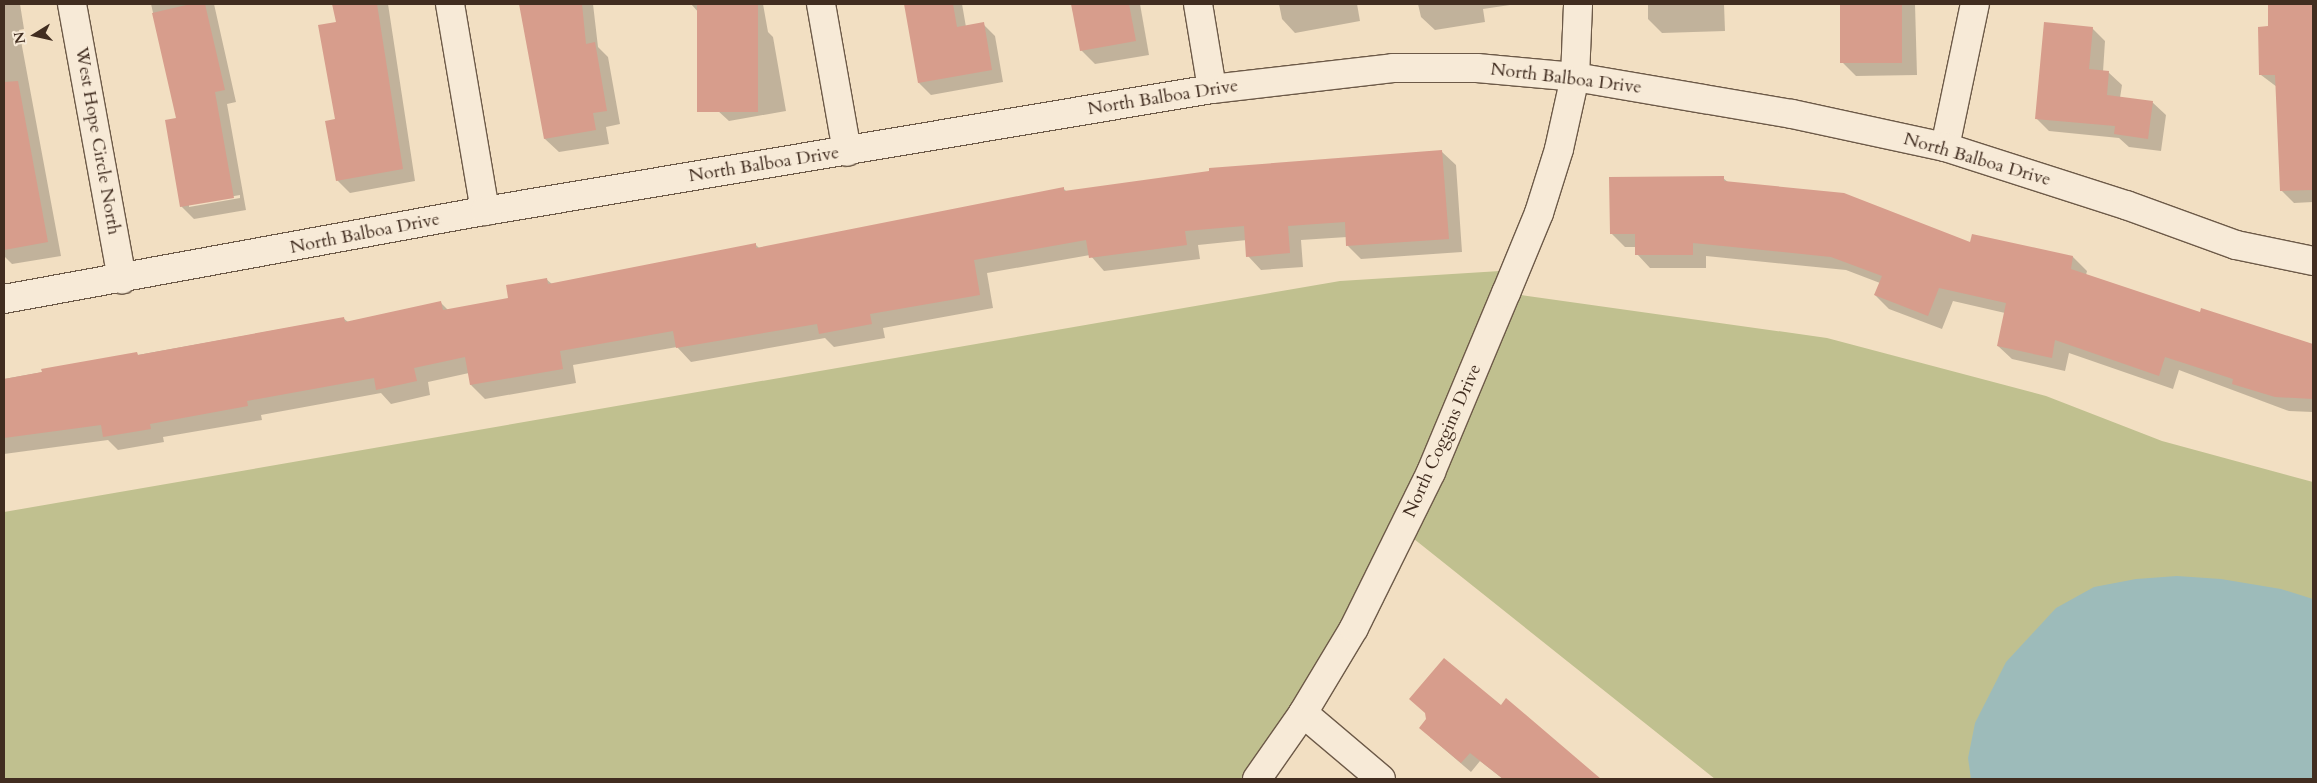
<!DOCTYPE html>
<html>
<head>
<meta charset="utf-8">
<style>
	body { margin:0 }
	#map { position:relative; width:2317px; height:783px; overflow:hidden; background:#f2dfc2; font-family:Cardo,serif }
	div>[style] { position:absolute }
	.green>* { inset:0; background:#c0c08f }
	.water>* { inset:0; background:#9dbbba }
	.shadow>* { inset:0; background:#0003 }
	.building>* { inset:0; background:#d79d8c; transform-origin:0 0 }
	.roads { filter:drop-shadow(1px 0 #6d5a48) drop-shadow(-1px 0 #6d5a48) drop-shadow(0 1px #6d5a48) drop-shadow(0 -1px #6d5a48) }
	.minor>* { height:28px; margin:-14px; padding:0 14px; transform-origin:14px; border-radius:14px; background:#f7ead7 }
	span { translate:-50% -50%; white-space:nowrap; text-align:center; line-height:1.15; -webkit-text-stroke:5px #f7ead7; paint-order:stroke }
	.street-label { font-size:18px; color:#412d20 }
	.frame { position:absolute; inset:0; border:5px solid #412d20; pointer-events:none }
	.north { position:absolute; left:10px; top:10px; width:50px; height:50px; -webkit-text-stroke:4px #f7ead7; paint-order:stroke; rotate:260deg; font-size:14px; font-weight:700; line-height:20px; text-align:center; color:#412d20 }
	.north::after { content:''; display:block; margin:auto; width:18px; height:22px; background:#412d20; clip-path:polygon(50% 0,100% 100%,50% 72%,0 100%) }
</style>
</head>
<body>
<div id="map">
	<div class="green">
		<i style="clip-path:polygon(1516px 270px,1507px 293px,1827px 338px,2046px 396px,2162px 441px,2313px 482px,2313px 779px,1715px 779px,1404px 531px,1257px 779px,4px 779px,4px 512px,1340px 281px)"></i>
	</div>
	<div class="water">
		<i style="clip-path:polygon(2177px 576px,2221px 579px,2281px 589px,2313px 599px,2313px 779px,1971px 779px,1968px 758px,1975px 723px,2006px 662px,2056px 608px,2094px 587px,2136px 579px)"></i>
	</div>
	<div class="shadow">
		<i style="clip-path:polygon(4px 4px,20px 4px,24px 29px,19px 30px,61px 256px,12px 264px,4px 256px)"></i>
		<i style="clip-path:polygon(evenodd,151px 4px,214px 4px,236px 102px,227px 104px,246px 210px,194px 219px,181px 206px,178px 119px,151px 4px,240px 195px,240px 198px,189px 207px,189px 204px,240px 195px)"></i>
		<i style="clip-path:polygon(334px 4px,388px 4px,415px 181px,350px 193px,337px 180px,337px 23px)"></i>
		<i style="clip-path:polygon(521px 4px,593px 4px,598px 47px,608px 57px,620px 124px,606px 127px,609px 144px,559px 152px,545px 139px)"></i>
		<i style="clip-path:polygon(763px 4px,768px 32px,773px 37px,786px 111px,729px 121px,717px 110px,700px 14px,691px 4px)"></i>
		<i style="clip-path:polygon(905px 4px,962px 4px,966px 27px,983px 24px,995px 36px,1003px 82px,931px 95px,919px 83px)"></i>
		<i style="clip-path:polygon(1073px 4px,1140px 4px,1149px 55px,1095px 64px,1081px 50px)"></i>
		<i style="clip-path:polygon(1279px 4px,1357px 4px,1360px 21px,1295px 33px,1282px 19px)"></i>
		<i style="clip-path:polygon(1418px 4px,1510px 4px,1510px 5px,1483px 9px,1485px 22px,1435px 30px,1421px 17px)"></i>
		<i style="clip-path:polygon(1648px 4px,1724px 4px,1725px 31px,1662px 33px,1648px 19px)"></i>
		<i style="clip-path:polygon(1841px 4px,1915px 4px,1917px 75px,1856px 76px,1842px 62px)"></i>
		<i style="clip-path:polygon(2269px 4px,2313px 4px,2313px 202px,2294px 203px,2281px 190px,2277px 87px,2261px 75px,2270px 28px)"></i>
		<i style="clip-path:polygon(2092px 28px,2105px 41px,2103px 72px,2108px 72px,2122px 85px,2120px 98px,2152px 102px,2166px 115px,2161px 151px,2129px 147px,2119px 138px,2049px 131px,2036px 118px)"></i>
		<i style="clip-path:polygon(1442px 152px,1456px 165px,1462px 252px,1361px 259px,1348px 246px,1347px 237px,1301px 240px,1303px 267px,1261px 270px,1248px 256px,1247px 240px,1198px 245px,1200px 259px,1104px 271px,1090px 255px,987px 273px,993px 308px,883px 328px,885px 338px,834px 347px,825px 338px,691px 362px,677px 347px,573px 365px,576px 383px,485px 399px,471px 385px,469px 373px,428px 382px,430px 395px,391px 404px,381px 393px,261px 415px,262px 420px,163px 437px,164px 442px,118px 450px,108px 440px,4px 454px,4px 379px,343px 318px,348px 322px,440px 302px,448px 310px,510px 299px,546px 279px,552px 284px,755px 244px,760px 249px,1063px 188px,1067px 192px)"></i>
		<i style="clip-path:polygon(1723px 178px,1729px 183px,1971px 243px,2073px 257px,2087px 271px,2086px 275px,2313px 352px,2313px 412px,2289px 411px,2179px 370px,2173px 389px,2069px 353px,2065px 371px,2012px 359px,1998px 346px,2005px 313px,1953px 301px,1942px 329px,1889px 309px,1875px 295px,1880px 283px,1846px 270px,1706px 256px,1706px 268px,1650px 268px,1637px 254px,1636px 247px,1625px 247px,1611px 233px)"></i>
		<i style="clip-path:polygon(1507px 700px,1598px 779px,1503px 779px,1480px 761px,1471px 772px,1430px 737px,1501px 707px)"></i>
	</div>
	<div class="building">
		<i style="clip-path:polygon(191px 4px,205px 4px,225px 90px,215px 92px,234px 198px,180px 207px,165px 120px,176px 118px,152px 13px)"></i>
		<i style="clip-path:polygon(332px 4px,377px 4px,403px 169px,336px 181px,325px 121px,335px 119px,318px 25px,336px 22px)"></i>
		<i style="clip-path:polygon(519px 4px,582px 4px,586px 44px,595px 42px,607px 111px,593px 113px,596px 130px,544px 139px)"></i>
		<i style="left:697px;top:4px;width:61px;height:108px"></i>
		<i style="clip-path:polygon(904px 4px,953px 4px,957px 27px,984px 22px,992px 70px,918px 83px)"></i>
		<i style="clip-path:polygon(1071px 4px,1129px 4px,1136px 41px,1080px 51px)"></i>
		<i style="left:1840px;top:4px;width:62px;height:59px"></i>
		<i style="clip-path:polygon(2268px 4px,2313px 4px,2313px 190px,2280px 191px,2275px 75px,2259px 75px,2258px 27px,2268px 26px)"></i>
		<i style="clip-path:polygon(2044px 22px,2093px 27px,2089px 69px,2109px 71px,2107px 95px,2153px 101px,2148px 139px,2114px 134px,2115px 126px,2035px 119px)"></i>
		<i style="clip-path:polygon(18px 81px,48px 242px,4px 250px,4px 82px)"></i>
		<i style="clip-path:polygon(1442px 150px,1449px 239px,1346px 246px,1345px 222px,1288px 226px,1290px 253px,1246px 257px,1244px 226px,1185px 231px,1187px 245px,1089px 258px,1086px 240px,974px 260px,980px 295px,870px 314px,872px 324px,819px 334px,817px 324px,676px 348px,673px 331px,560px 351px,563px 369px,470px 385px,465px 357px,414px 368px,417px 381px,376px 390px,374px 378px,247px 401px,248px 406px,150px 424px,151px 429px,103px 437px,101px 425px,4px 438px,4px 379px,42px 372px,41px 369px,137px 352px,138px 355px,344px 317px,345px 322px,441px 301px,443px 310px,508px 298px,506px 285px,547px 278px,548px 284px,756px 243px,756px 248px,1064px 187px,1064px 191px,1209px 171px,1209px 168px)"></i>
		<i style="clip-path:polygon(1724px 176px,1724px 181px,1844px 193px,1970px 242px,1972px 234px,2073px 256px,2071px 269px,2200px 312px,2201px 308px,2313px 344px,2313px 399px,2275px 397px,2232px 384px,2233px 379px,2165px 357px,2159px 376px,2055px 340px,2052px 358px,1997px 346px,2006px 303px,1939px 288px,1928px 316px,1874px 295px,1882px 276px,1831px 257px,1693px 243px,1693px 255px,1635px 255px,1635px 234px,1610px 234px,1609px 177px)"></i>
		<i style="clip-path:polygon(1444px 658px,1501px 705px,1506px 698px,1601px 779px,1503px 779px,1470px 753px,1461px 763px,1419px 728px,1426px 719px,1425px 713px,1409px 699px)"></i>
	</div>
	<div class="roads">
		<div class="minor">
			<i style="left:72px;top:4px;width:280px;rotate:79.7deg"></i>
			<i style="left:450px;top:4px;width:210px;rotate:80.4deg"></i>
			<i style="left:821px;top:4px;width:150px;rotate:80deg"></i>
			<i style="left:1198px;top:4px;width:86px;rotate:80.6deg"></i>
			<i style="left:1945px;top:147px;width:146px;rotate:-78.2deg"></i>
			<i style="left:4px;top:299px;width:489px;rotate:-10.4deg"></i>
			<i style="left:485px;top:211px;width:737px;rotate:-9.53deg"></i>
			<i style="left:1212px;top:89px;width:182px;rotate:-6.6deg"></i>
			<i style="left:1393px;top:68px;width:84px"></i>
			<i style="left:1477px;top:68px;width:98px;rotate:5.2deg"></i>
			<i style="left:1575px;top:77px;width:220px;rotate:9.7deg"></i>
			<i style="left:1792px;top:114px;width:157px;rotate:12.2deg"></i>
			<i style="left:1945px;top:147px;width:190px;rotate:17.8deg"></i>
			<i style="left:2126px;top:205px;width:117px;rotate:20deg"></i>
			<i style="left:2236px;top:245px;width:79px;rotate:11.7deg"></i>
			<i style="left:1303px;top:713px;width:102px;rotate:40.2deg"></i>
			<i style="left:1257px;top:779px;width:80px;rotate:-55.1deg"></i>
			<i style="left:1303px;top:713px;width:99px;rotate:-59deg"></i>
			<i style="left:1354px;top:628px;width:174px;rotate:-63.7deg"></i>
			<i style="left:1431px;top:472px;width:194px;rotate:-67.3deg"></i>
			<i style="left:1506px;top:293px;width:87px;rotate:-67.6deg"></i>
			<i style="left:1539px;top:213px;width:67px;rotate:-72.6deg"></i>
			<i style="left:1559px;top:149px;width:74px;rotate:-77.5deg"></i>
			<i style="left:1575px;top:77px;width:73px;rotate:-87.6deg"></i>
		</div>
	</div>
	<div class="street-label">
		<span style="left:1566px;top:79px;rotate:7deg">North Balboa Drive</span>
		<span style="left:1163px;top:98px;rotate:-9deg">North Balboa Drive</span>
		<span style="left:97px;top:141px;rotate:80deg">West Hope Circle North</span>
		<span style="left:1977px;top:160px;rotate:16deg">North Balboa Drive</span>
		<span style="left:764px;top:165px;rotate:-9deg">North Balboa Drive</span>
		<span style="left:365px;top:234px;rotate:-11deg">North Balboa Drive</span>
		<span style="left:1443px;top:441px;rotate:-66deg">North Coggins Drive</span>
	</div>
	<div class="frame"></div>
	<div class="north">N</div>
</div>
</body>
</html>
